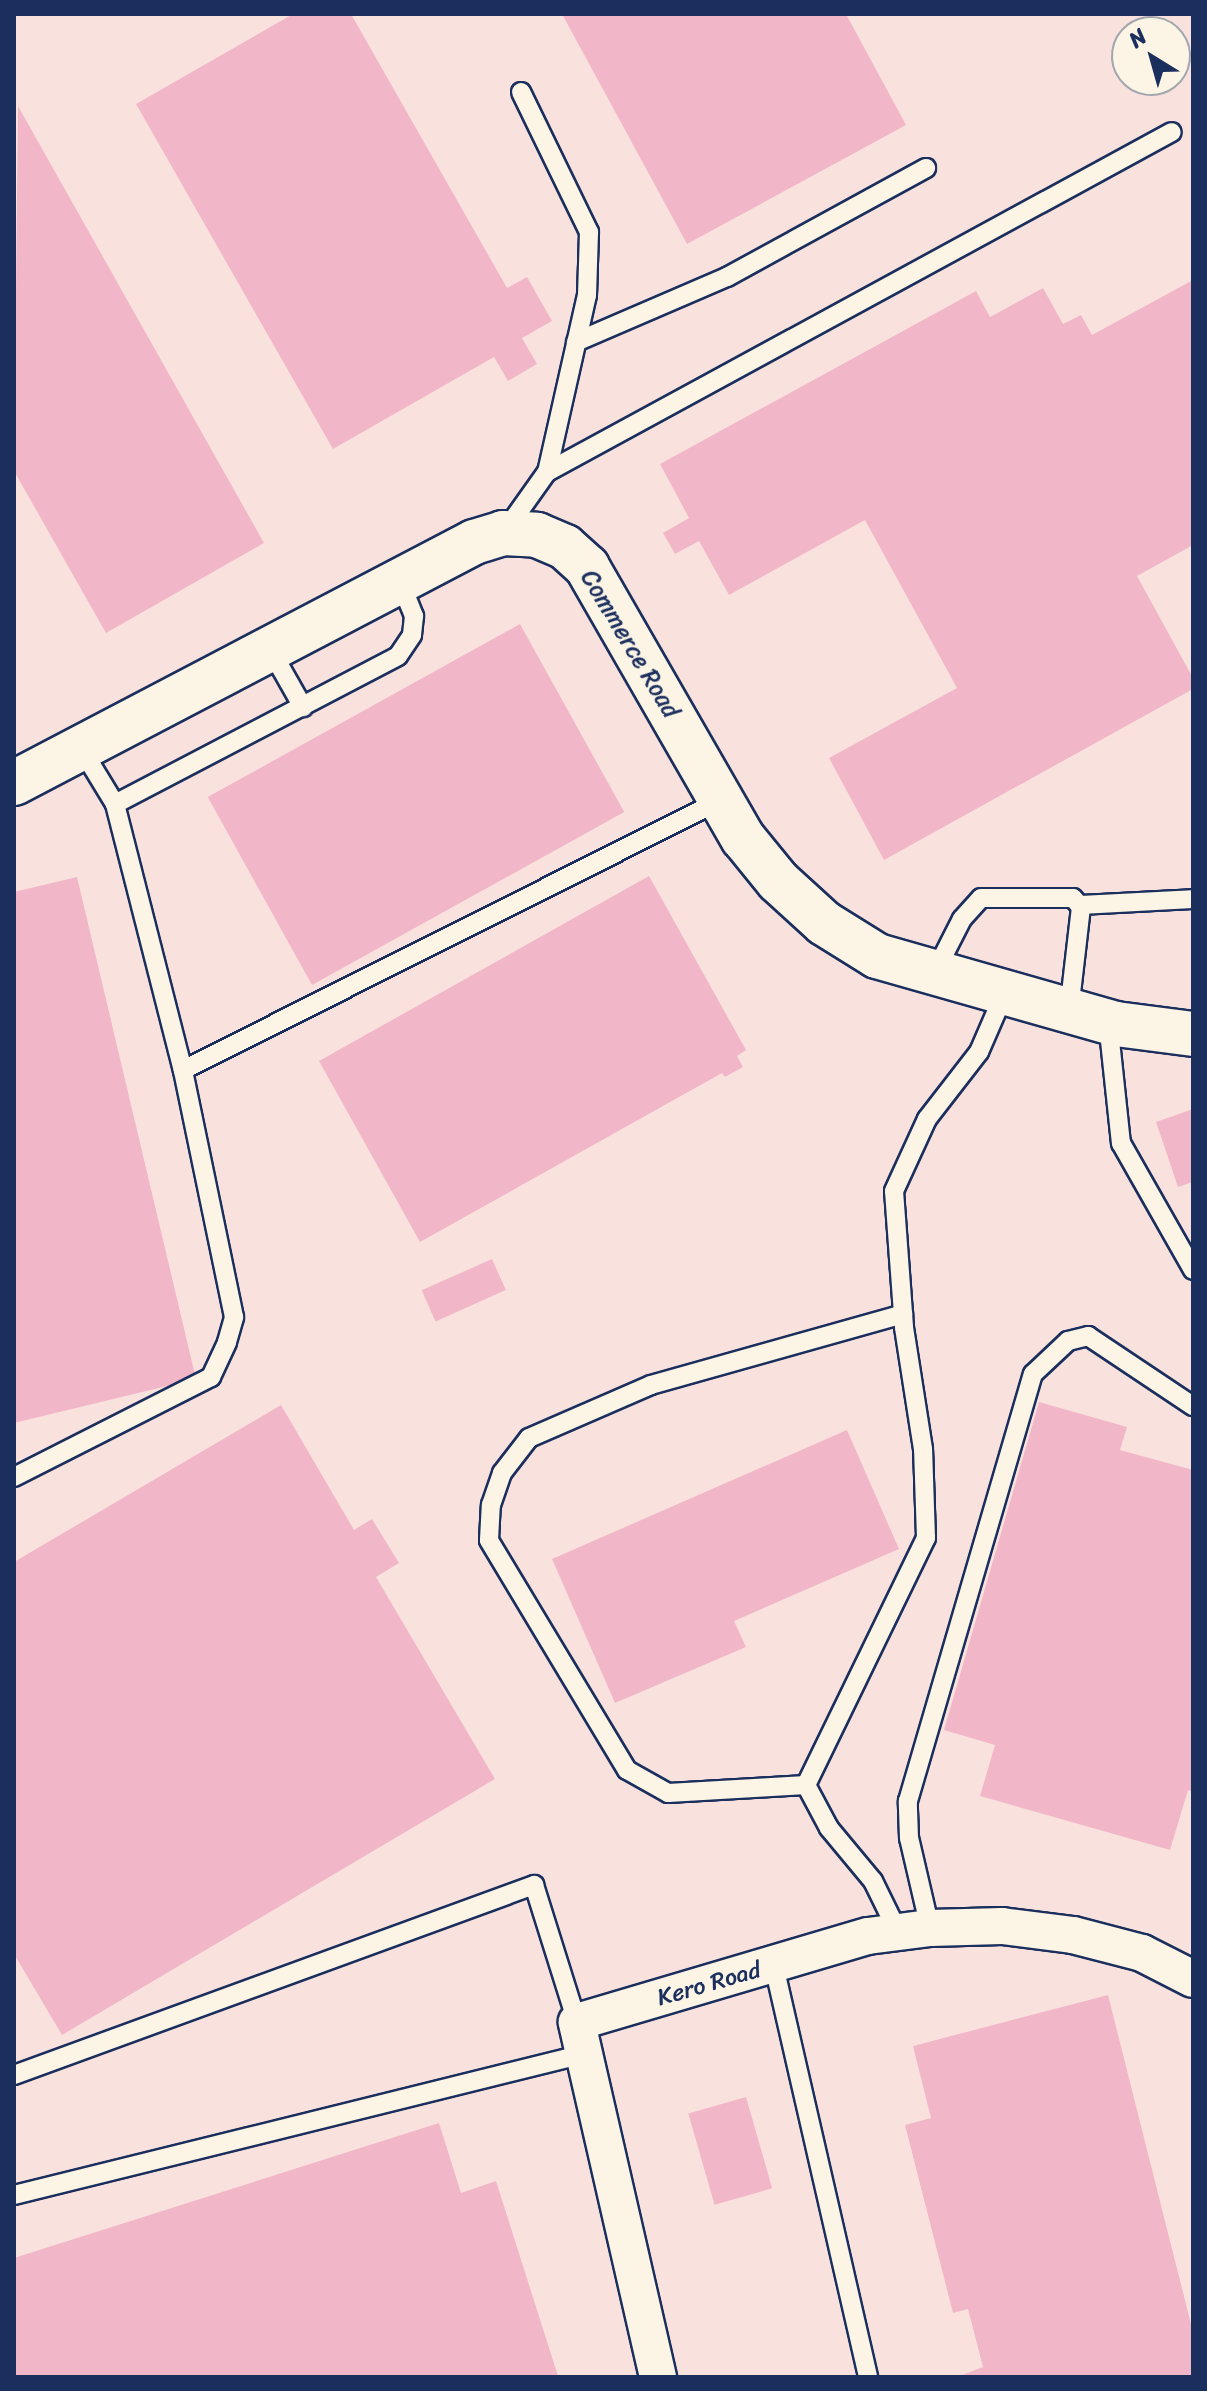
<!DOCTYPE html>
<html>
<head>
<meta charset="utf-8">
<style>
	body { margin:0 }
	#map { position:relative; width:1207px; height:2391px; overflow:hidden; background:#fcf5e5; font-family:Sriracha,sans-serif }
	div>[style] { position:absolute }
	.built>* { inset:0; background:#f9e2dd }
	.building>* { inset:0; background:#f1b7c9; transform-origin:0 0 }
	.roads { filter:drop-shadow(2px 0 #1b2f5e) drop-shadow(-2px 0 #1b2f5e) drop-shadow(0 2px #1b2f5e) drop-shadow(0 -2px #1b2f5e) }
	.lane>* { height:18px; margin:-9px; padding:0 9px; transform-origin:9px; border-radius:9px; background:#fcf5e5 }
	.street>* { height:36px; margin:-18px; padding:0 18px; transform-origin:18px; border-radius:18px; background:#fcf5e5 }
	.secondary>* { height:44px; margin:-22px; padding:0 22px; transform-origin:22px; border-radius:22px; background:#fcf5e5 }
	span { translate:-50% -50%; white-space:nowrap; text-align:center; line-height:1.15; -webkit-text-stroke:7px #fcf5e5; paint-order:stroke }
	.street-label { font-size:24px; color:#1b2f5e }
	.frame { position:absolute; inset:0; border:16px solid #1b2f5e; pointer-events:none }
	.north { position:absolute; left:1111px; top:16px; width:80px; height:80px; box-sizing:border-box; background:#fcf5e5; border:2px solid #a2a6af; border-radius:50%; rotate:323deg; font-size:22px; font-weight:700; line-height:32px; text-align:center; color:#1b2f5e }
	.north::after { content:''; display:block; margin:auto; width:28px; height:36px; background:#1b2f5e; clip-path:polygon(50% 0,100% 100%,50% 72%,0 100%) }
</style>
</head>
<body>
<div id="map">
	<div class="built">
		<i style="clip-path:polygon(evenodd,14px 14px,1193px 14px,1193px 2377px,14px 2377px,14px 14px,1127px 32px,1175px 32px,1175px 80px,1127px 80px,1127px 32px)"></i>
	</div>
	<div class="building">
		<i style="clip-path:polygon(293px 14px,351px 14px,507px 288px,527px 277px,552px 321px,522px 338px,537px 364px,508px 381px,494px 357px,333px 449px,136px 104px)"></i>
		<i style="clip-path:polygon(562px 14px,846px 14px,906px 125px,687px 244px)"></i>
		<i style="clip-path:polygon(18px 106px,264px 543px,106px 633px,14px 471px)"></i>
		<i style="clip-path:polygon(1193px 280px,1193px 545px,1137px 576px,1193px 678px,1193px 689px,884px 860px,829px 758px,957px 688px,865px 520px,729px 595px,699px 541px,675px 554px,663px 533px,689px 518px,660px 464px,976px 291px,990px 317px,1043px 288px,1063px 324px,1081px 315px,1092px 335px)"></i>
		<i style="left:520px;top:624px;width:215px;height:357px;rotate:61deg"></i>
		<i style="clip-path:polygon(649px 876px,746px 1050px,737px 1056px,743px 1067px,725px 1077px,722px 1073px,420px 1242px,319px 1061px)"></i>
		<i style="clip-path:polygon(77px 877px,196px 1379px,14px 1423px,14px 892px)"></i>
		<i style="clip-path:polygon(1193px 1109px,1193px 1182px,1178px 1187px,1156px 1122px)"></i>
		<i style="left:492px;top:1259px;width:34px;height:77px;rotate:66deg"></i>
		<i style="clip-path:polygon(1039px 1402px,1127px 1427px,1120px 1450px,1193px 1470px,1193px 1792px,1188px 1790px,1170px 1850px,980px 1796px,995px 1745px,944px 1730px)"></i>
		<i style="clip-path:polygon(281px 1405px,354px 1530px,372px 1519px,399px 1563px,376px 1577px,495px 1779px,62px 2035px,14px 1954px,14px 1562px)"></i>
		<i style="clip-path:polygon(847px 1430px,899px 1549px,734px 1621px,746px 1647px,615px 1703px,552px 1559px)"></i>
		<i style="clip-path:polygon(1108px 1995px,1193px 2332px,1193px 2377px,957px 2377px,983px 2367px,968px 2309px,953px 2313px,905px 2125px,931px 2118px,913px 2046px)"></i>
		<i style="left:746px;top:2097px;width:95px;height:60px;rotate:74deg"></i>
		<i style="clip-path:polygon(439px 2123px,461px 2193px,496px 2181px,558px 2376px,14px 2377px,14px 2258px)"></i>
	</div>
	<div class="roads">
		<div class="lane">
			<i style="left:521px;top:92px;width:156px;rotate:64.1deg"></i>
			<i style="left:589px;top:232px;width:63px;rotate:91.8deg"></i>
			<i style="left:587px;top:295px;width:181px;rotate:102.7deg"></i>
			<i style="left:576px;top:342px;width:164px;rotate:-23.3deg"></i>
			<i style="left:727px;top:277px;width:227px;rotate:-28.7deg"></i>
			<i style="left:505px;top:531px;width:72px;rotate:-54.6deg"></i>
			<i style="left:547px;top:472px;width:711px;rotate:-28.55deg"></i>
			<i style="left:270px;top:649px;width:67px;rotate:60.4deg"></i>
			<i style="left:81px;top:748px;width:66px;rotate:58.7deg"></i>
			<i style="left:115px;top:804px;width:275px;rotate:75.7deg"></i>
			<i style="left:115px;top:804px;width:319px;rotate:-27.6deg"></i>
			<i style="left:398px;top:656px;width:25px;rotate:-56deg"></i>
			<i style="left:412px;top:635px;width:19px;rotate:-84deg"></i>
			<i style="left:414px;top:616px;width:38px;rotate:-112deg"></i>
			<i style="left:1080px;top:905px;width:113px;rotate:-3deg"></i>
			<i style="left:935px;top:972px;width:59px;rotate:-63deg"></i>
			<i style="left:962px;top:919px;width:28px;rotate:-48deg"></i>
			<i style="left:981px;top:898px;width:92px"></i>
			<i style="left:1073px;top:898px;width:12px;rotate:48deg"></i>
			<i style="left:1081px;top:907px;width:104px;rotate:96.6deg"></i>
			<i style="left:1108px;top:1022px;width:122px;rotate:83.9deg"></i>
			<i style="left:1121px;top:1143px;width:146px;rotate:60.4deg"></i>
			<i style="left:14px;top:1477px;width:221px;rotate:-26.9deg"></i>
			<i style="left:211px;top:1377px;width:38px;rotate:-65deg"></i>
			<i style="left:227px;top:1342px;width:26px;rotate:-74deg"></i>
			<i style="left:234px;top:1317px;width:252px;rotate:-101.7deg"></i>
			<i style="left:183px;top:1070px;width:602px;rotate:-26.65deg"></i>
			<i style="left:806px;top:1785px;width:138px;rotate:176.7deg"></i>
			<i style="left:668px;top:1793px;width:47px;rotate:-150.7deg"></i>
			<i style="left:627px;top:1770px;width:268px;rotate:-121deg"></i>
			<i style="left:489px;top:1540px;width:35px;rotate:-87deg"></i>
			<i style="left:491px;top:1505px;width:34px;rotate:-71deg"></i>
			<i style="left:502px;top:1473px;width:44px;rotate:-52.4deg"></i>
			<i style="left:529px;top:1438px;width:133px;rotate:-23.5deg"></i>
			<i style="left:651px;top:1385px;width:262px;rotate:-15.7deg"></i>
			<i style="left:930px;top:1928px;width:92px;rotate:-103.1deg"></i>
			<i style="left:909px;top:1838px;width:37px;rotate:-92deg"></i>
			<i style="left:908px;top:1801px;width:445px;rotate:-73.7deg"></i>
			<i style="left:1033px;top:1374px;width:48px;rotate:-43.3deg"></i>
			<i style="left:1068px;top:1341px;width:21px;rotate:-14deg"></i>
			<i style="left:1088px;top:1336px;width:126px;rotate:33.7deg"></i>
			<i style="left:898px;top:1932px;width:57px;rotate:-116.1deg"></i>
			<i style="left:873px;top:1881px;width:69px;rotate:-129.7deg"></i>
			<i style="left:829px;top:1828px;width:49px;rotate:-118.1deg"></i>
			<i style="left:806px;top:1785px;width:275px;rotate:-64.1deg"></i>
			<i style="left:926px;top:1538px;width:89px;rotate:-91.9deg"></i>
			<i style="left:923px;top:1449px;width:123px;rotate:-98.9deg"></i>
			<i style="left:904px;top:1327px;width:136px;rotate:-94.2deg"></i>
			<i style="left:894px;top:1191px;width:79px;rotate:-65.4deg"></i>
			<i style="left:927px;top:1119px;width:85px;rotate:-52.2deg"></i>
			<i style="left:979px;top:1052px;width:65px;rotate:-66.6deg"></i>
			<i style="left:774px;top:1966px;width:422px;rotate:77.1deg"></i>
			<i style="left:14px;top:2075px;width:554px;rotate:-20.07deg"></i>
			<i style="left:534px;top:1885px;width:144px;rotate:72.6deg"></i>
			<i style="left:14px;top:2195px;width:587px;rotate:-13.89deg"></i>
		</div>
		<div class="street">
			<i style="left:658px;top:2377px;width:364px;rotate:-102.9deg"></i>
			<i style="left:577px;top:2022px;width:303px;rotate:-16.5deg"></i>
			<i style="left:868px;top:1936px;width:63px;rotate:-7.4deg"></i>
			<i style="left:930px;top:1928px;width:72px;rotate:-1.6deg"></i>
			<i style="left:1002px;top:1926px;width:72px;rotate:7.2deg"></i>
			<i style="left:1073px;top:1935px;width:71px;rotate:14.6deg"></i>
			<i style="left:1142px;top:1953px;width:57px;rotate:27deg"></i>
		</div>
		<div class="secondary">
			<i style="left:14px;top:783px;width:519px;rotate:-27.65deg"></i>
			<i style="left:474px;top:542px;width:30px;rotate:-17deg"></i>
			<i style="left:503px;top:533px;width:34px;rotate:3deg"></i>
			<i style="left:537px;top:535px;width:30px;rotate:23deg"></i>
			<i style="left:565px;top:547px;width:30px;rotate:42deg"></i>
			<i style="left:587px;top:567px;width:313px;rotate:60.1deg"></i>
			<i style="left:743px;top:838px;width:55px;rotate:50.9deg"></i>
			<i style="left:778px;top:881px;width:62px;rotate:42.4deg"></i>
			<i style="left:824px;top:923px;width:62px;rotate:31.9deg"></i>
			<i style="left:877px;top:956px;width:248px;rotate:15.9deg"></i>
			<i style="left:1116px;top:1024px;width:78px;rotate:7.4deg"></i>
		</div>
	</div>
	<div class="street-label">
		<span style="left:630px;top:644px;rotate:59deg">Commerce Road</span>
		<span style="left:709px;top:1984px;rotate:-16deg">Kero Road</span>
	</div>
	<div class="frame"></div>
	<div class="north">N</div>
</div>
</body>
</html>
